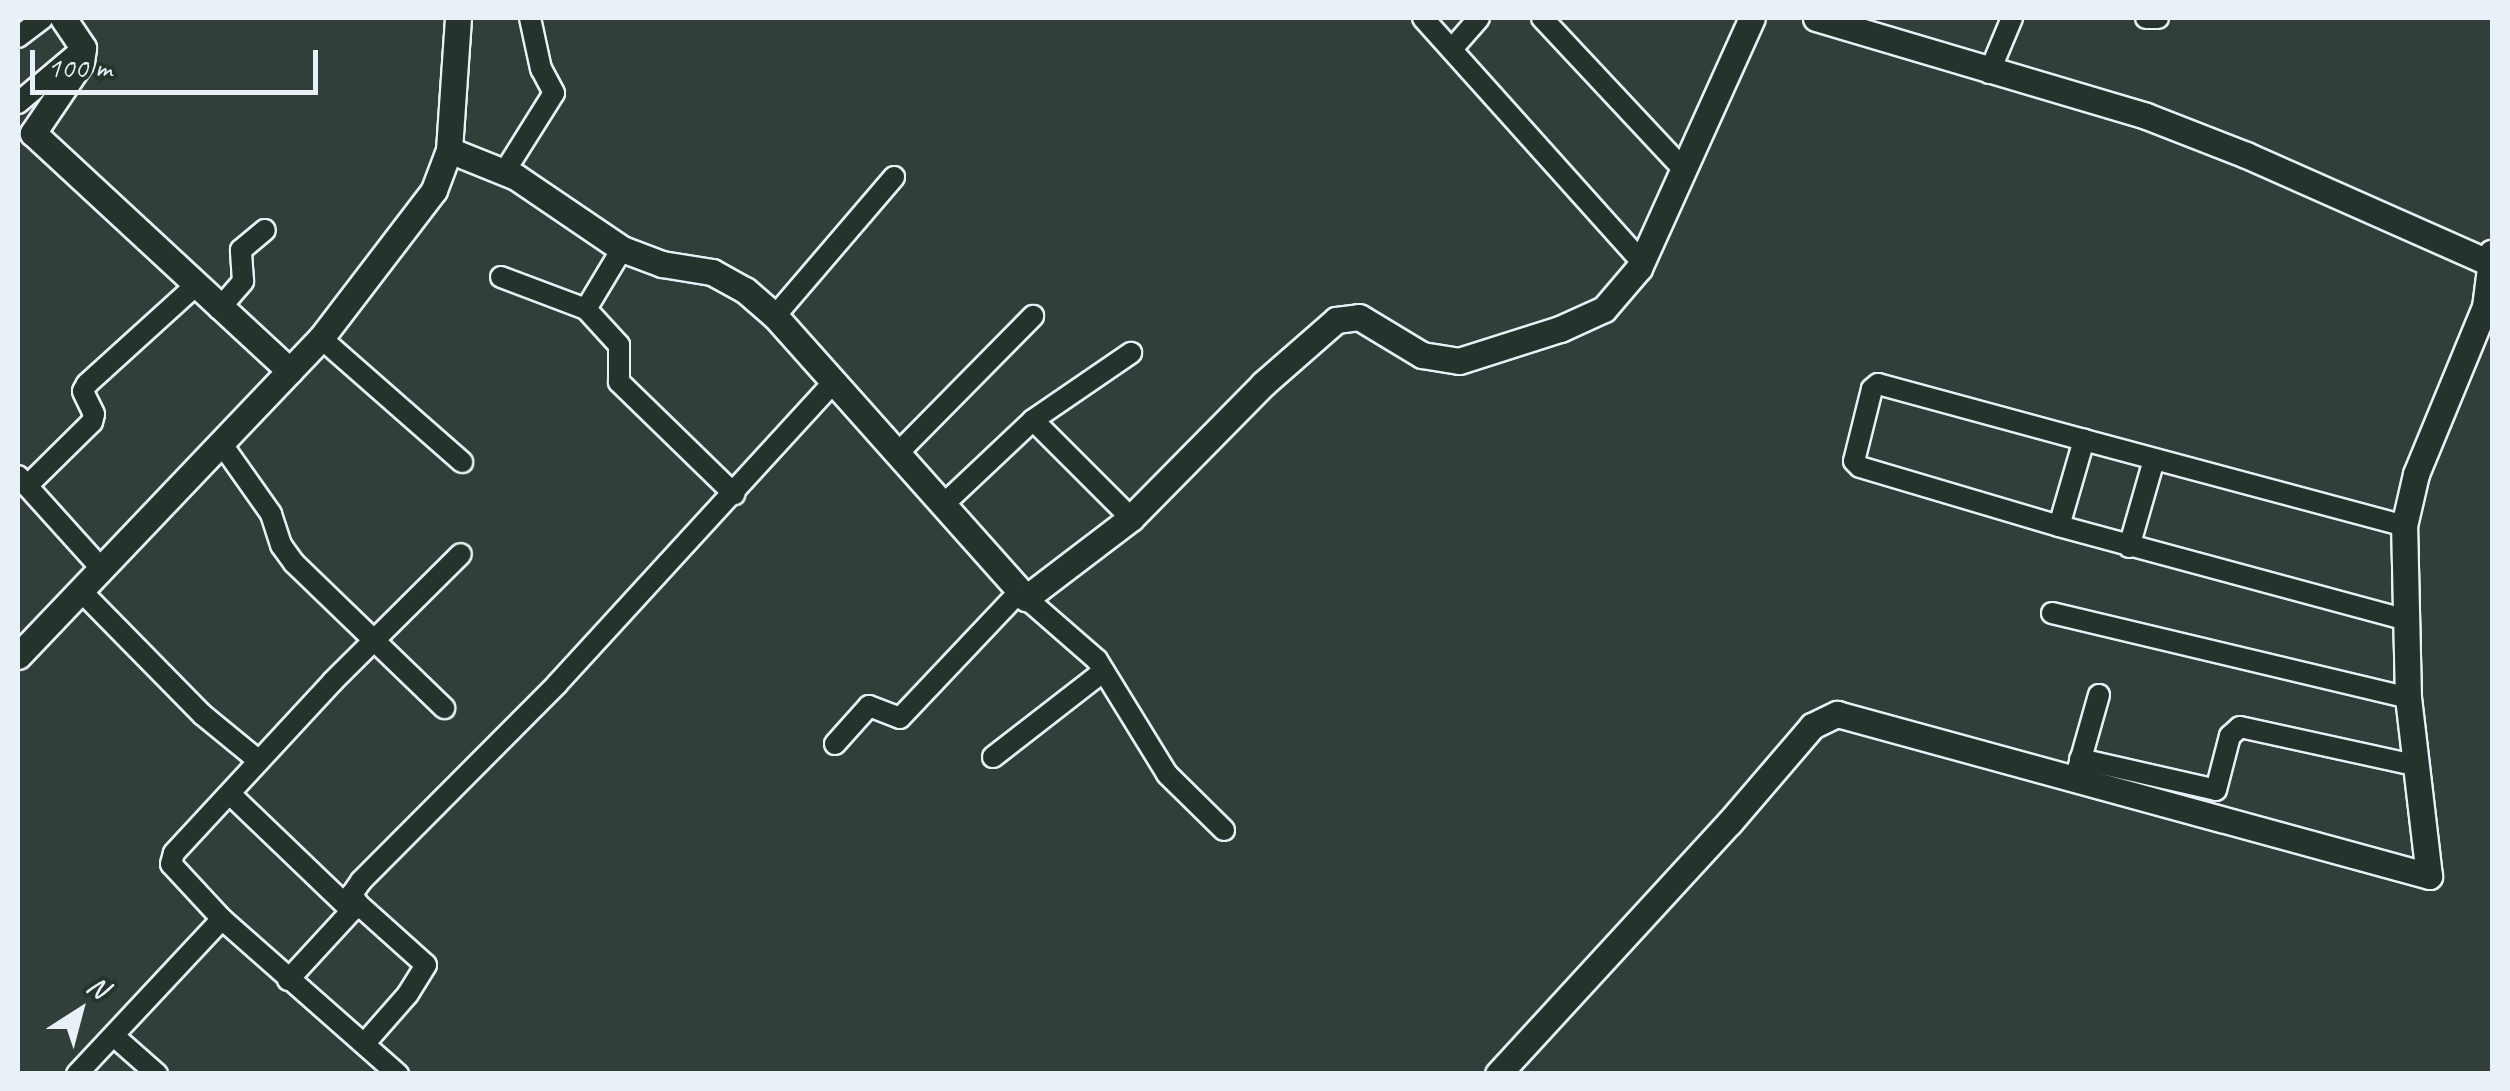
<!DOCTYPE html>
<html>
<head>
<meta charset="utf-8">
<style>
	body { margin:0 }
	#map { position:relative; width:2510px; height:1091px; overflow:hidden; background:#323e39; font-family:Caveat,sans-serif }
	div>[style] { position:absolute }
	.roads { filter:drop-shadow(2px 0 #e8f1f8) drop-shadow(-2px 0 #e8f1f8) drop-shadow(0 2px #e8f1f8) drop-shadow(0 -2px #e8f1f8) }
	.minor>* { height:20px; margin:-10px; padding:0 10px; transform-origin:10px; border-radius:10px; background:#26332d }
	.tertiary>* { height:25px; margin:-12.5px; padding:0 12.5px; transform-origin:12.5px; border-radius:12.5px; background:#26332d }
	span { translate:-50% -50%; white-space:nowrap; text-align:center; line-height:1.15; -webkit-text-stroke:10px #26332d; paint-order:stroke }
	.frame { position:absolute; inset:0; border:20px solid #e8f1f8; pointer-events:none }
	.north { position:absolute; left:30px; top:961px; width:100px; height:100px; -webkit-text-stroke:8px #26332d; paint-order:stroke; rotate:36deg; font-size:28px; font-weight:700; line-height:40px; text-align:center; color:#e8f1f8 }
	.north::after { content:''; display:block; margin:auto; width:35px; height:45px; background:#e8f1f8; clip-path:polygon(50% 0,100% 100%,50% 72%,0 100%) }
	.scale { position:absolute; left:30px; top:50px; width:288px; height:45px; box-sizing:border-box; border:5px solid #e8f1f8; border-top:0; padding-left:12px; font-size:30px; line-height:35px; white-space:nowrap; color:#e8f1f8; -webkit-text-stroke:8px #26332d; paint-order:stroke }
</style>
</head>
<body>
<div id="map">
	<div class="roads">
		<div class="minor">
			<i style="left:1423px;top:18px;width:328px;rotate:48.1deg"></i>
			<i style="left:1542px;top:18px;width:209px;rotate:46.9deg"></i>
			<i style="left:2146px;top:18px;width:12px"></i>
			<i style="left:18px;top:37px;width:31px;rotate:-37deg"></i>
			<i style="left:1452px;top:49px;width:41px;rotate:-48.9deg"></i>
			<i style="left:1989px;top:73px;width:60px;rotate:-67.3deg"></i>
			<i style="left:18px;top:103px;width:85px;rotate:-40.2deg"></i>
			<i style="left:505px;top:171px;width:92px;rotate:-57.9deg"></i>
			<i style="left:554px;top:93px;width:27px;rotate:-118deg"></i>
			<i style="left:541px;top:69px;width:52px;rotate:-102.2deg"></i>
			<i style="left:501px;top:277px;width:91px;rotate:20.6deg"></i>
			<i style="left:586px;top:309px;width:49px;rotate:47.5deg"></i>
			<i style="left:619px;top:345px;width:37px;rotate:90deg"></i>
			<i style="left:619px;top:382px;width:161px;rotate:44.2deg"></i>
			<i style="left:219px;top:309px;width:37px;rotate:-49deg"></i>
			<i style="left:243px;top:281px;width:31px;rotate:-94deg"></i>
			<i style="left:241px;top:250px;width:31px;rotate:-40deg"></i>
			<i style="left:586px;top:309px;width:70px;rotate:-59deg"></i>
			<i style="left:775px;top:316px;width:183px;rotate:-49.4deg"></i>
			<i style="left:321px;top:338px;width:188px;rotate:41.3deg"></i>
			<i style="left:1033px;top:420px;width:119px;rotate:-34.4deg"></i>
			<i style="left:2084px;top:440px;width:213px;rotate:-164.8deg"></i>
			<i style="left:1878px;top:384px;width:8px;rotate:140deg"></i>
			<i style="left:1872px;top:389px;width:74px;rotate:104deg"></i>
			<i style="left:1854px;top:461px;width:8px;rotate:45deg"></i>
			<i style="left:1860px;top:467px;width:208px;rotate:16.5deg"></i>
			<i style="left:2059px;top:526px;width:90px;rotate:-73.8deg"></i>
			<i style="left:2084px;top:440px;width:331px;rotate:15deg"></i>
			<i style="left:221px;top:443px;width:87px;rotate:54.8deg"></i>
			<i style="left:271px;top:514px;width:33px;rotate:72deg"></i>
			<i style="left:281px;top:545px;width:22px;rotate:54deg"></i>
			<i style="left:294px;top:563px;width:209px;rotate:44deg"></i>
			<i style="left:897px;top:454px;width:194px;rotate:-45.4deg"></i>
			<i style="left:18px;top:476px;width:122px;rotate:48deg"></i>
			<i style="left:27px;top:486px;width:91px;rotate:-44.6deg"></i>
			<i style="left:92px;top:422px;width:8px;rotate:-76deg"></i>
			<i style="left:94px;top:414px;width:25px;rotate:-116deg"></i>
			<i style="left:83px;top:391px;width:8px;rotate:-60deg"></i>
			<i style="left:87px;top:384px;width:146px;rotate:-42.2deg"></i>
			<i style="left:944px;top:504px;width:122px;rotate:-43.3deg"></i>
			<i style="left:1033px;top:420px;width:139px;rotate:45deg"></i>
			<i style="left:2059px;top:526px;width:360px;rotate:15.1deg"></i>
			<i style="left:2129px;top:547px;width:91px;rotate:-74deg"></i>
			<i style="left:80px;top:590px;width:175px;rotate:45.5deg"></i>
			<i style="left:203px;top:715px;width:72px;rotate:39.4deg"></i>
			<i style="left:1026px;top:598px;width:94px;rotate:41.1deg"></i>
			<i style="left:1097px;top:660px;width:134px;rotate:58.4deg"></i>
			<i style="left:1167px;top:774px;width:80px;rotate:44.5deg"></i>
			<i style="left:2052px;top:613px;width:366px;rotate:13.4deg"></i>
			<i style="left:835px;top:744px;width:51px;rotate:-48.2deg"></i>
			<i style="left:869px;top:706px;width:33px;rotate:21deg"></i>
			<i style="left:900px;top:718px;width:175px;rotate:-46.6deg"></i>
			<i style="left:993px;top:757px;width:140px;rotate:-37.8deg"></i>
			<i style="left:2080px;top:759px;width:139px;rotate:12.8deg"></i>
			<i style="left:2216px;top:790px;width:56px;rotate:-75.5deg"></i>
			<i style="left:2230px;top:736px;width:13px;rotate:-42deg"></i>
			<i style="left:2240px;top:727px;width:178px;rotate:12.3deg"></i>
			<i style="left:2078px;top:769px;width:77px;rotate:-74.2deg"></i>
			<i style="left:230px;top:794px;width:169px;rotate:43.8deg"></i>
			<i style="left:358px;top:904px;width:91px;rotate:41.9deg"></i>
			<i style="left:426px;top:965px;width:34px;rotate:122deg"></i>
			<i style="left:408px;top:994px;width:65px;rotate:131.3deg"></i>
			<i style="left:222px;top:919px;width:75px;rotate:-132.8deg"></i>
			<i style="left:171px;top:864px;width:11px;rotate:-75deg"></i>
			<i style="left:174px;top:853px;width:234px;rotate:-47.2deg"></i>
			<i style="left:333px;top:681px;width:180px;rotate:-44.8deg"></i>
			<i style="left:288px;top:980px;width:103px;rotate:-47.4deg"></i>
			<i style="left:358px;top:904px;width:12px;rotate:-121deg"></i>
			<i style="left:352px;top:894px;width:16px;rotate:-55deg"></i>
			<i style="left:361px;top:881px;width:278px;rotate:-45.1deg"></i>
			<i style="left:557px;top:684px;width:408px;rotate:-47.5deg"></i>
			<i style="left:115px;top:1037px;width:56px;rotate:41.4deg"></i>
			<i style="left:77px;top:1074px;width:212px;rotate:-46.9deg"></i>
			<i style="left:222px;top:919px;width:235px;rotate:41.4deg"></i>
		</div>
		<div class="tertiary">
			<i style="left:63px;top:18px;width:36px;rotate:56deg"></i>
			<i style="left:83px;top:48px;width:14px;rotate:98deg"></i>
			<i style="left:81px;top:62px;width:86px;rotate:124.1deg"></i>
			<i style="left:33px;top:133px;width:350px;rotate:42.8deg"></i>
			<i style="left:1816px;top:18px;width:344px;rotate:16.5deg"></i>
			<i style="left:2146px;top:116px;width:107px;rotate:21.3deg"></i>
			<i style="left:2246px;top:155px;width:265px;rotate:23.9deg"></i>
			<i style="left:449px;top:150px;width:72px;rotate:21.9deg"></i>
			<i style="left:516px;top:177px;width:128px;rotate:34.2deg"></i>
			<i style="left:622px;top:249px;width:43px;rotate:20.6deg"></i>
			<i style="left:662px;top:264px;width:51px;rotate:9.1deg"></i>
			<i style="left:712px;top:272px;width:38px;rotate:29deg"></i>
			<i style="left:745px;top:290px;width:40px;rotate:41deg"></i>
			<i style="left:775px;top:316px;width:378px;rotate:48.3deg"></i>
			<i style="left:1026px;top:598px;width:132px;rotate:-37.3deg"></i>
			<i style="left:1131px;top:518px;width:188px;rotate:-45.4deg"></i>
			<i style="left:1263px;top:384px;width:97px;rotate:-41.2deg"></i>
			<i style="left:1336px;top:320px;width:23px;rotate:-7deg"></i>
			<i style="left:1359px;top:317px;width:74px;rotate:31.1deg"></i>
			<i style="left:1422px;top:355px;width:37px;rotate:9deg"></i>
			<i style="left:1459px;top:361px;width:106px;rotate:-17.6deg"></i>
			<i style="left:1560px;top:329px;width:48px;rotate:-24.4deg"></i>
			<i style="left:1604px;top:309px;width:54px;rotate:-49.5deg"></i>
			<i style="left:1639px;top:268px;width:274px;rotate:-65.7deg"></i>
			<i style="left:18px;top:656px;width:439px;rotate:-46.4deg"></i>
			<i style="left:321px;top:338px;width:186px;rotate:-52.6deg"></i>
			<i style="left:434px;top:190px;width:43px;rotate:-69.4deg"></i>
			<i style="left:449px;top:150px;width:132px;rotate:-86.1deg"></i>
			<i style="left:1498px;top:1074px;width:341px;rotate:-47.4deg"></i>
			<i style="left:1729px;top:823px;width:128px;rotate:-49.4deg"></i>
			<i style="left:1812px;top:726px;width:28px;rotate:-26deg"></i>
			<i style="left:1837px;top:714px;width:614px;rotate:15.3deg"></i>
			<i style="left:2429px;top:876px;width:179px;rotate:-96.7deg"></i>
			<i style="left:2408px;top:698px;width:172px;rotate:-91.3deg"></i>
			<i style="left:2404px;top:526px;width:53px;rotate:-77deg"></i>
			<i style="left:2416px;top:474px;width:181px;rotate:-67.6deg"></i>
			<i style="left:2485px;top:307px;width:55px;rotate:-82.7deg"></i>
		</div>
	</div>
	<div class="frame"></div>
	<div class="north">N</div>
	<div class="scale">100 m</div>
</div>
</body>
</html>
